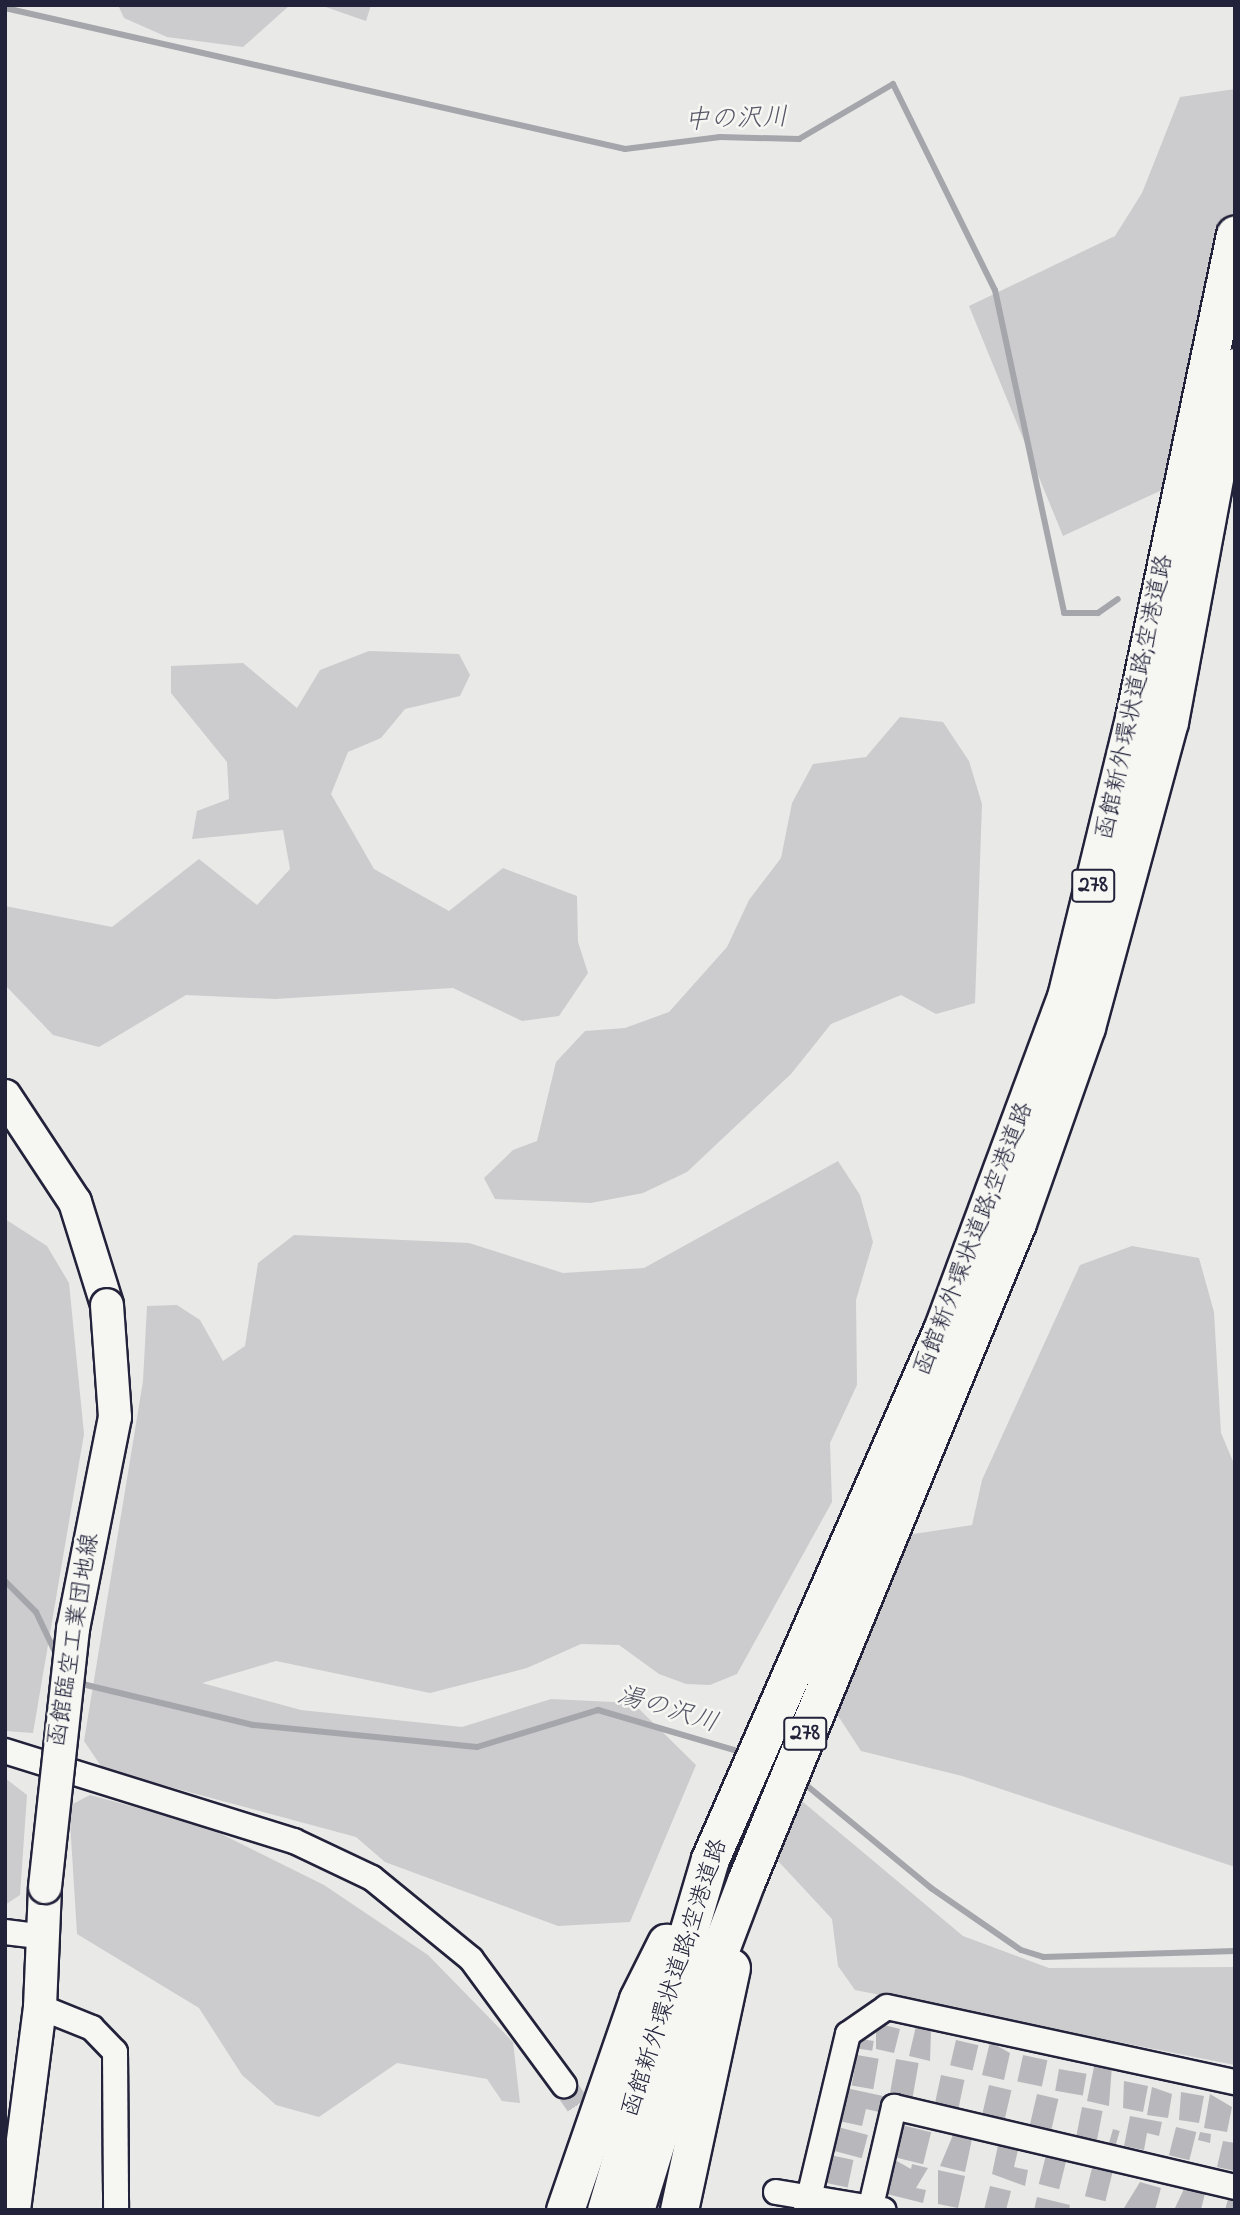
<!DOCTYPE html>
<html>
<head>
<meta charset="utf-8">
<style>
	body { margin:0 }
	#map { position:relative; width:1240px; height:2215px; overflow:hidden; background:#e9e9e7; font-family:"Indie Flower","Klee One",sans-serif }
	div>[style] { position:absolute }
	.green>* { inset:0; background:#ccccce }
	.stream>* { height:6px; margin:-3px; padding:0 3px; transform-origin:3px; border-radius:3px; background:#a5a5ac }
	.building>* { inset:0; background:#b8b8bc; transform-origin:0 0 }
	.minor-tunnel>* { height:24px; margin-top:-12px; transform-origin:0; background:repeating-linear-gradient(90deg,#c1c1c5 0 24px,transparent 0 36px) }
	.roads { filter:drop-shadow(2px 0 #22223b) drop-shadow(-2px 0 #22223b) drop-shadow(0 2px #22223b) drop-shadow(0 -2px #22223b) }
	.minor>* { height:24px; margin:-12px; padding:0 12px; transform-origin:12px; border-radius:12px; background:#f6f6f2 }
	.major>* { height:32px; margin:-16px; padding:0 16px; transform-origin:16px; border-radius:16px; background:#f6f6f2 }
	.highway>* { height:37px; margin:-18.5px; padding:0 18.5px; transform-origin:18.5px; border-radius:18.5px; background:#f6f6f2 }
	.bridges { filter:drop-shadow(2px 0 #22223b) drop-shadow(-2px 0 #22223b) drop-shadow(0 2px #22223b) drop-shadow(0 -2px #22223b) }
	.major-bridge>* { height:32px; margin:-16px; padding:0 16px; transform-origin:16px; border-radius:16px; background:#f6f6f2 }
	span { translate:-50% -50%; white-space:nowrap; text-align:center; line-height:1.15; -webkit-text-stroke:5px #f6f6f2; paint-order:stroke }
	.shield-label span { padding:2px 5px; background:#f6f6f2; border:2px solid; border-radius:5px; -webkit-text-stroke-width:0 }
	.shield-label { font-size:23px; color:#22223b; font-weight:700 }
	.street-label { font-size:24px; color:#22223b }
	.water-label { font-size:26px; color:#565668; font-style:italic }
	.frame { position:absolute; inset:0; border:7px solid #22223b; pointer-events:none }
</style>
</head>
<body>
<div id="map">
	<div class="green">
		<i style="clip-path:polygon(118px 5px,290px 5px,243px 47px,167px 37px,124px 18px)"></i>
		<i style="clip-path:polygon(320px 5px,371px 5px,366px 21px)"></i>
		<i style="clip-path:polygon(1235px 89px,1235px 456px,1063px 536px,969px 306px,1115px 236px,1142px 193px,1180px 97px)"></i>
		<i style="clip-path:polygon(369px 651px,459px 654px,470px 675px,460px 696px,405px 709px,381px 738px,348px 752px,331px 794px,374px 869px,449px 911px,503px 868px,577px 896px,578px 942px,588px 973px,559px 1016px,522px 1021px,453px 988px,275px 999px,186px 995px,99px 1047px,53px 1035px,5px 985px,5px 906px,112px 927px,199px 859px,257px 905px,290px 869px,283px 830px,192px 839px,197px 811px,229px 799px,227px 762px,171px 693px,171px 666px,243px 663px,297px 708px,320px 670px)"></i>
		<i style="clip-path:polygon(900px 717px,943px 722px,969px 761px,982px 804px,975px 1003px,936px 1014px,901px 995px,831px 1024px,791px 1074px,687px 1172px,643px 1193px,591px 1203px,495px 1199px,484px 1178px,513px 1150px,537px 1141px,556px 1062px,585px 1031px,625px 1028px,669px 1012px,727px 947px,749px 900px,781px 858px,792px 803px,813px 764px,866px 757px)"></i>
		<i style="clip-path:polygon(838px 1161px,860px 1195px,873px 1242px,856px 1300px,857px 1385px,830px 1443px,832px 1502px,737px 1674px,710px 1685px,686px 1684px,659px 1674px,619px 1645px,581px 1644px,527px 1668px,430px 1693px,276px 1661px,202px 1683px,301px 1710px,462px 1727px,551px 1699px,633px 1703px,696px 1765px,630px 1922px,558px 1926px,385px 1862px,356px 1837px,103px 1769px,84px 1741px,143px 1381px,147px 1306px,177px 1305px,200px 1320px,223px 1361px,245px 1346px,258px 1263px,294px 1235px,469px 1243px,563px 1273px,644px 1268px)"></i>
		<i style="clip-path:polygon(5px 1219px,47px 1246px,69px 1283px,84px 1434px,33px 1733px,5px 1731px)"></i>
		<i style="clip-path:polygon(1132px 1246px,1199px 1258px,1214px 1312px,1221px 1433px,1235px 1466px,1235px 1867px,962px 1776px,861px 1751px,829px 1702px,901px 1536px,972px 1525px,982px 1480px,1080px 1265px)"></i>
		<i style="clip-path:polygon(5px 1778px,27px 1795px,20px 1895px,5px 1905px)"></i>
		<i style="clip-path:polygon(90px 1795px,205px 1826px,324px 1885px,428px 1955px,513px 2042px,520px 2103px,502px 2101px,487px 2079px,397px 2063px,319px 2117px,276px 2105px,242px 2075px,199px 2008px,77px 1934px,69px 1806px)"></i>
		<i style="clip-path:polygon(797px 1797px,963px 1936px,1049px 1968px,1235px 1967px,1235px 2065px,855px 1990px,838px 1966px,832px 1919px,766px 1848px)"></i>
	</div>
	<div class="stream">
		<i style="left:5px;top:8px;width:636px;rotate:12.81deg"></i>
		<i style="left:625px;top:149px;width:96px;rotate:-7.2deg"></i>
		<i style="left:720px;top:137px;width:79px;rotate:1.5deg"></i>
		<i style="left:799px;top:139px;width:109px;rotate:-30.3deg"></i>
		<i style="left:893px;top:84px;width:230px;rotate:63.7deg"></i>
		<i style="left:995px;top:290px;width:330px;rotate:77.9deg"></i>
		<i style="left:1064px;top:613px;width:34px"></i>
		<i style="left:1098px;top:613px;width:24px;rotate:-35deg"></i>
		<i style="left:5px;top:1581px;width:44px;rotate:45deg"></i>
		<i style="left:36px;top:1612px;width:49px;rotate:64.5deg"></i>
		<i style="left:78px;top:1683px;width:180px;rotate:13.5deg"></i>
		<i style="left:253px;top:1725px;width:225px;rotate:5.6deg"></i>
		<i style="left:477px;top:1747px;width:127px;rotate:-17deg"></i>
		<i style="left:598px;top:1710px;width:152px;rotate:16.4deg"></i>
		<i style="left:800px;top:1780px;width:170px;rotate:39.5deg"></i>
		<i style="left:931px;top:1888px;width:109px;rotate:34.6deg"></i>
		<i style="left:1021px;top:1950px;width:24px;rotate:17deg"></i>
		<i style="left:1044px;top:1957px;width:191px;rotate:-1.8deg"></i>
	</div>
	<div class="building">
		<i style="clip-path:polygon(876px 2023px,900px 2029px,894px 2053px,876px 2049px)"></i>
		<i style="clip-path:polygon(916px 2026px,931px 2029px,930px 2061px,909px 2056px)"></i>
		<i style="left:855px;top:2038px;width:19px;height:10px;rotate:9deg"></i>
		<i style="left:956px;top:2040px;width:23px;height:26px;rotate:13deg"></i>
		<i style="clip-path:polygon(990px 2042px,1010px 2053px,1004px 2080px,982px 2075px)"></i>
		<i style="left:857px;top:2055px;width:22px;height:31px;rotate:10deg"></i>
		<i style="left:1023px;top:2055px;width:25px;height:27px;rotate:12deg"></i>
		<i style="left:896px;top:2059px;width:23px;height:39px;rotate:10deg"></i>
		<i style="clip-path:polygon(1095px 2062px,1112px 2065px,1109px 2106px,1087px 2101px)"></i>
		<i style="left:1059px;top:2069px;width:28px;height:22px;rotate:10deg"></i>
		<i style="left:941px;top:2075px;width:24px;height:29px;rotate:12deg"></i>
		<i style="clip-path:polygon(1124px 2081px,1148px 2086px,1143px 2112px,1123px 2108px)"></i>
		<i style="left:989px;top:2085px;width:23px;height:30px;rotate:13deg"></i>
		<i style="clip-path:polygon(1152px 2087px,1172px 2094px,1168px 2118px,1147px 2115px)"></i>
		<i style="clip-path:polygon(846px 2088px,883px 2096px,879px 2112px,866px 2109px,862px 2126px,839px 2121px)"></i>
		<i style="clip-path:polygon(1181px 2092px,1204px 2096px,1199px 2123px,1179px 2120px)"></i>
		<i style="left:1037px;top:2094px;width:22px;height:31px;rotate:13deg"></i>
		<i style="clip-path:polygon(1210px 2094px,1232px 2107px,1227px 2132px,1204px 2128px)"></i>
		<i style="left:1082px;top:2107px;width:21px;height:29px;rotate:11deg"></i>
		<i style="clip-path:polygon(1130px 2116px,1162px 2122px,1159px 2136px,1147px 2133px,1144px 2150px,1124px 2146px)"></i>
		<i style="left:902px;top:2125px;width:30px;height:33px;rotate:14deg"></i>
		<i style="left:838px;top:2127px;width:31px;height:24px;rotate:15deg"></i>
		<i style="left:1176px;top:2127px;width:21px;height:29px;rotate:14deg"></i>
		<i style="left:1113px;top:2129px;width:7px;height:18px;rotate:16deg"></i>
		<i style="clip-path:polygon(1200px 2132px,1211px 2134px,1210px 2143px,1198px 2140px)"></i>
		<i style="clip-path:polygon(953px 2135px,972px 2139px,965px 2172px,940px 2166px)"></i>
		<i style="clip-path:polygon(1223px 2141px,1235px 2143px,1235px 2171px,1217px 2167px)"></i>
		<i style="clip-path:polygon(998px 2145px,1018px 2150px,1014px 2167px,1028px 2170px,1025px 2186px,992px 2174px)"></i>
		<i style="left:830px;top:2155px;width:24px;height:28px;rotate:12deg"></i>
		<i style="left:1046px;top:2155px;width:21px;height:30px;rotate:14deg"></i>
		<i style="clip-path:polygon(895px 2160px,911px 2169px,912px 2164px,928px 2168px,916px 2188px,926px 2190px,923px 2203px,887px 2194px)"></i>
		<i style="left:1092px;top:2168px;width:21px;height:29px;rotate:14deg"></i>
		<i style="clip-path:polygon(938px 2170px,965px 2176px,958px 2208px,938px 2204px)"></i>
		<i style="clip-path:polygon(1140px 2182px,1161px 2188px,1155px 2210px,1124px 2208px)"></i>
		<i style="clip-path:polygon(990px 2186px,1011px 2191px,1006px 2210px,984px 2210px)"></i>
		<i style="clip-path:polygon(1184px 2189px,1205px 2193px,1201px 2210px,1174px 2210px)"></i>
		<i style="clip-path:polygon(1037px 2197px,1070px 2205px,1069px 2210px,1034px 2210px)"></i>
		<i style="clip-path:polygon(1228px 2199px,1235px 2200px,1235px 2210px,1225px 2210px)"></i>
	</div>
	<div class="minor-tunnel">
		<i style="left:564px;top:2085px;width:61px;rotate:55deg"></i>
	</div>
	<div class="roads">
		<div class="minor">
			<i style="left:5px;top:1751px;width:303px;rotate:17.3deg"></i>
			<i style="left:294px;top:1841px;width:86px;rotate:25.4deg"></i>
			<i style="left:372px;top:1878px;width:128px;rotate:39.3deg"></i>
			<i style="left:471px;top:1959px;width:157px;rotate:53.6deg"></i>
			<i style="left:5px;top:1932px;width:38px;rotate:7deg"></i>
			<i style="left:40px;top:2007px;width:56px;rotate:22deg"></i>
			<i style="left:92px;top:2028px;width:33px;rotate:46deg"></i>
			<i style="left:115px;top:2052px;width:158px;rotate:89.6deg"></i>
			<i style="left:776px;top:2192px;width:109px;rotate:9.5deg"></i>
			<i style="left:806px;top:2210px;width:181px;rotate:-76.6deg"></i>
			<i style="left:848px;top:2034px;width:47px;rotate:-34.7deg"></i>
			<i style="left:887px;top:2007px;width:356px;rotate:12.2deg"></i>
			<i style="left:870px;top:2210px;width:106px;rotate:-76.9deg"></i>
			<i style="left:894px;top:2107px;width:350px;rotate:13.2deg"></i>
		</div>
		<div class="major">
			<i style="left:5px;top:1096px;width:127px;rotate:56.6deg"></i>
			<i style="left:75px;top:1202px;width:108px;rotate:72.7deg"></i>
			<i style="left:14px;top:2210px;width:205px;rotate:-82.7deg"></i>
			<i style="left:40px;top:2007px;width:120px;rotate:-87.6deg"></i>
		</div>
		<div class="highway">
			<i style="left:565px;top:2210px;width:223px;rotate:-70.9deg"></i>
			<i style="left:638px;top:1999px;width:63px;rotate:-63.4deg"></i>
			<i style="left:606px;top:2210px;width:366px;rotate:-73.5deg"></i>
			<i style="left:710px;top:1859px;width:578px;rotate:-66.32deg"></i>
			<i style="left:942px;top:1330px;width:355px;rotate:-69.6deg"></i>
			<i style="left:1066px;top:997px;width:287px;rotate:-76.3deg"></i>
			<i style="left:1134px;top:718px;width:494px;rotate:-78.2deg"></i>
			<i style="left:635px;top:2210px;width:198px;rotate:-72.9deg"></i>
			<i style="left:693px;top:2021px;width:150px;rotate:-69.3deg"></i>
			<i style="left:746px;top:1881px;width:712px;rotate:-67.62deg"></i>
			<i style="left:1017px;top:1223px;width:208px;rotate:-70.6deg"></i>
			<i style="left:1086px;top:1027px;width:316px;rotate:-74.8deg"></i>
			<i style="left:1169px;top:722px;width:361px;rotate:-79.5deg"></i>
			<i style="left:679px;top:2210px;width:248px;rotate:-77.9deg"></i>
		</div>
	</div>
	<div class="bridges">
		<div class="major-bridge">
			<i style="left:45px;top:1887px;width:260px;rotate:-83.8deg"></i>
			<i style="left:73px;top:1629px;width:216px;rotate:-78.8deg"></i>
			<i style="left:115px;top:1417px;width:112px;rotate:-94.1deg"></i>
		</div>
	</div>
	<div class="shield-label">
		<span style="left:1093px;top:886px">278</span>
		<span style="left:805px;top:1734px">278</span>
	</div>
	<div class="street-label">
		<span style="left:1136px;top:697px;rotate:-78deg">函館新外環状道路;空港道路</span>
		<span style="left:975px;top:1239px;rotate:-69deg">函館新外環状道路;空港道路</span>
		<span style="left:75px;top:1640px;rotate:-81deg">函館臨空工業団地線</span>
		<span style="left:676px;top:1978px;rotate:-72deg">函館新外環状道路;空港道路</span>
	</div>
	<div class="water-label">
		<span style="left:736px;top:121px;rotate:-2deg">中の沢川</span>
		<span style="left:667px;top:1711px;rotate:17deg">湯の沢川</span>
	</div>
	<div class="frame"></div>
</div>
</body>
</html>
